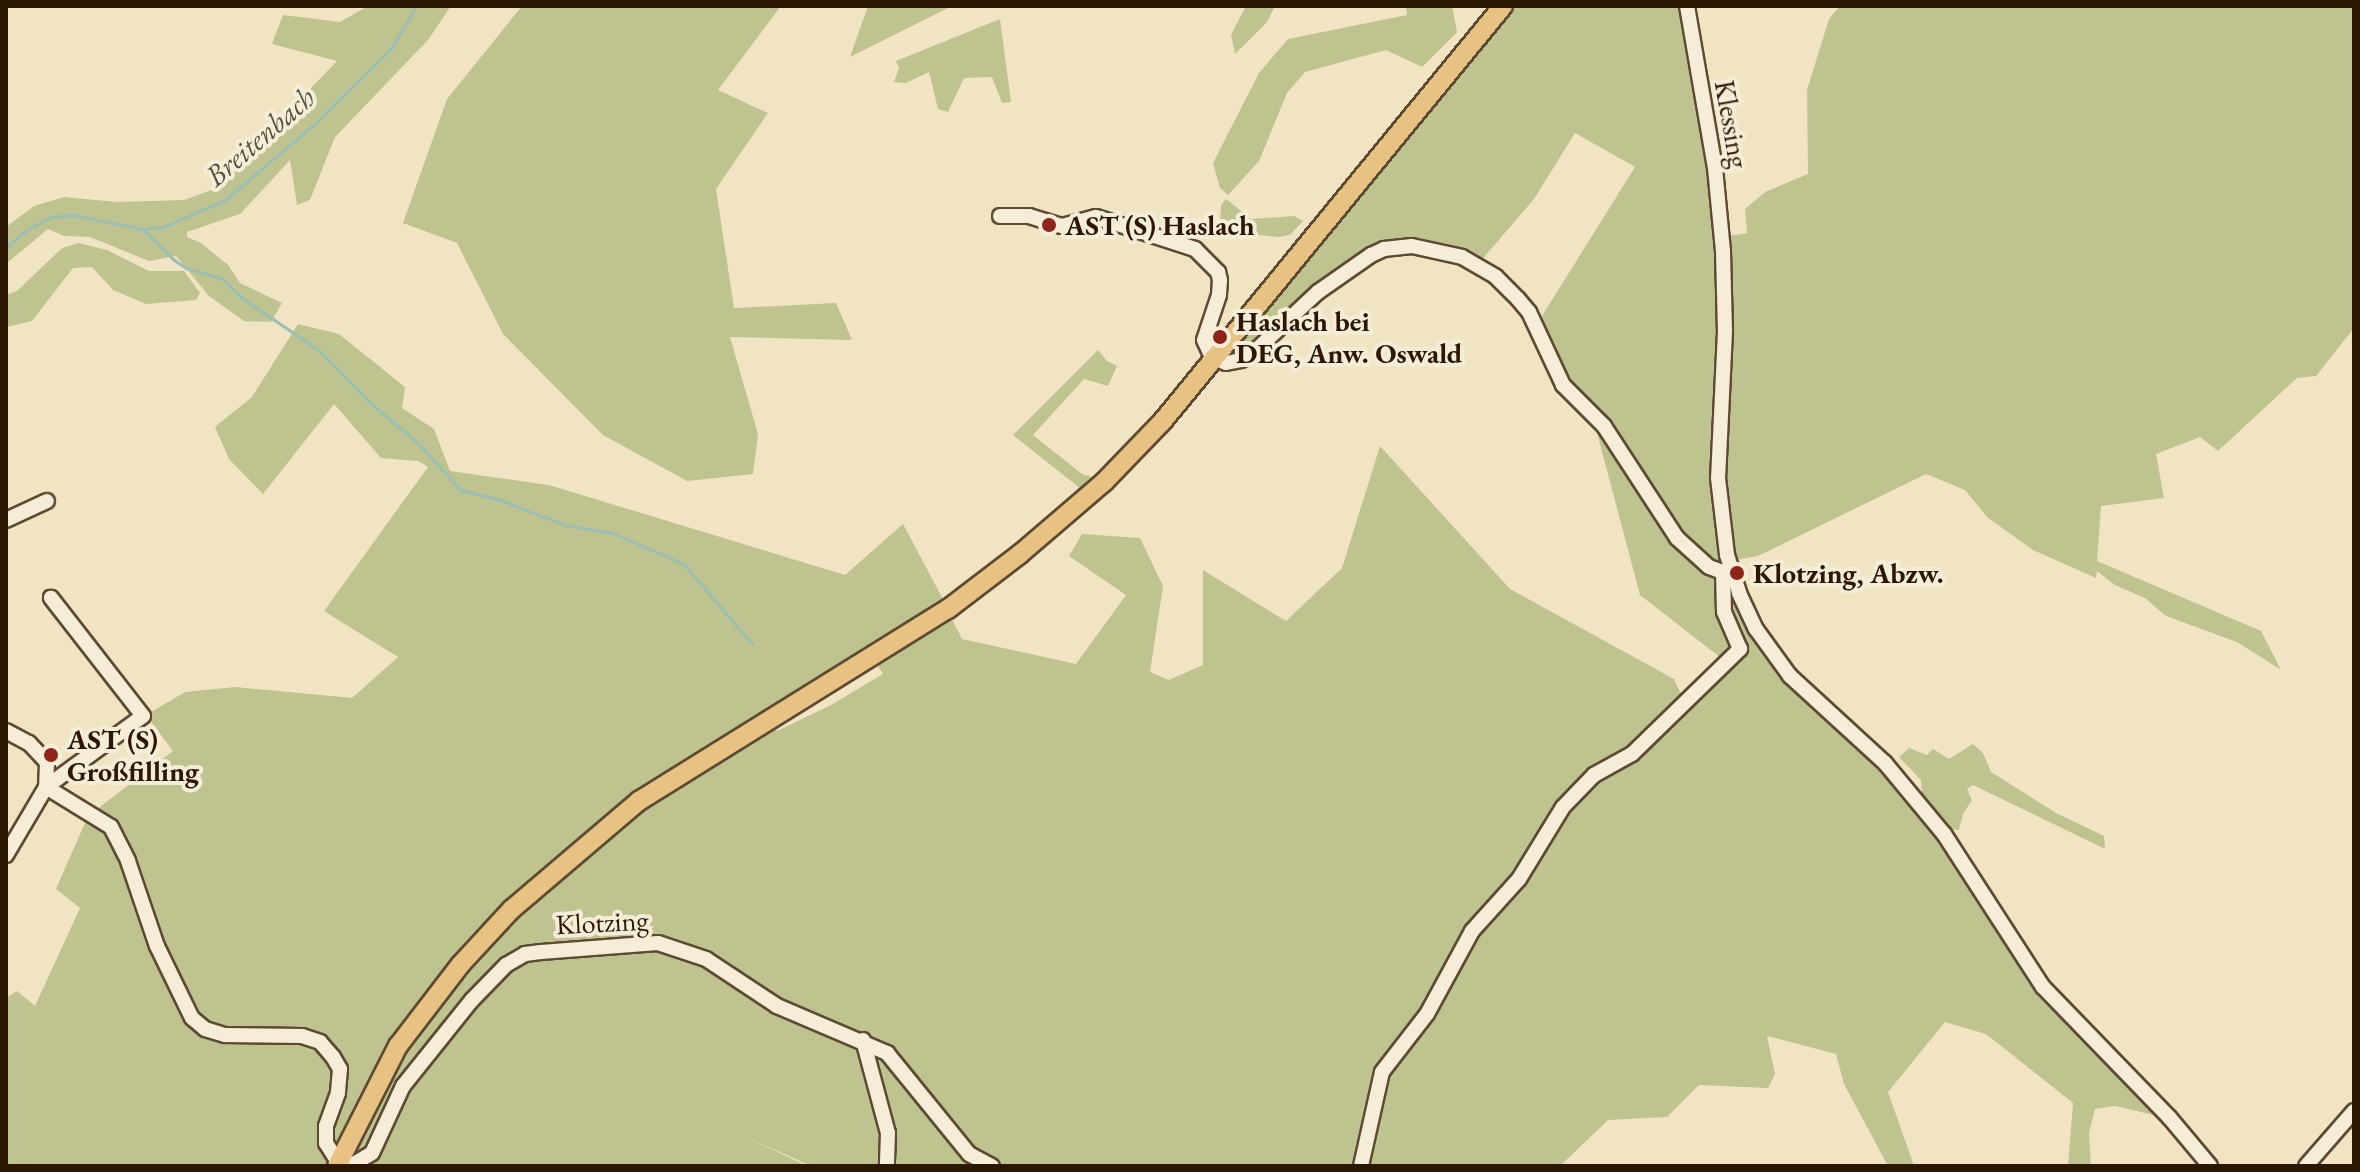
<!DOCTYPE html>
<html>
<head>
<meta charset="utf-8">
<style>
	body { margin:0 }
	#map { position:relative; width:2360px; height:1172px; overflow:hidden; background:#f1e4c3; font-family:"EB Garamond",serif }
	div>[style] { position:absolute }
	.green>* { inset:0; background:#bec390 }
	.stream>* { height:3px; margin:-1.5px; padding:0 1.5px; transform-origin:1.5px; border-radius:1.5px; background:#9bbfb2 }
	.roads { filter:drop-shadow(2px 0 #5d4a32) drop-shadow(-2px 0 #5d4a32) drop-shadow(0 2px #5d4a32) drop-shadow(0 -2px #5d4a32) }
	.minor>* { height:14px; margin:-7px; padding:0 7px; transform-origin:7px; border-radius:7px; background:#f6edd8 }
	.major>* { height:18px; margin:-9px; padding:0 9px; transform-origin:9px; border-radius:9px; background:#e8c282 }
	.dots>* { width:22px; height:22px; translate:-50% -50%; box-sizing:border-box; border:4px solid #f6edd8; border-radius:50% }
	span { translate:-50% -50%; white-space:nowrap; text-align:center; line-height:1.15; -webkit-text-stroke:8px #f6edd8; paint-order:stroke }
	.street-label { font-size:28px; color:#2c1702 }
	.poi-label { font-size:28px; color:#2c1702; font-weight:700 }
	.left { translate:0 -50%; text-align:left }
	.water-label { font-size:30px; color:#535240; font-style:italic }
	.frame { position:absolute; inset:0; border:8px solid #2c1702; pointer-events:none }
</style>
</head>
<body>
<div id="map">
	<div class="green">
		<i style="clip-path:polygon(368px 6px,451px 6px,428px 40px,335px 137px,310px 200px,297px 205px,290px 160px,240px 214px,187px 232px,187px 237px,201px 243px,228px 265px,240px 283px,282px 303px,271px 322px,244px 321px,209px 296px,176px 256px,149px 261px,90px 237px,64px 236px,48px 229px,6px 264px,6px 227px,34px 206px,64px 197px,117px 202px,184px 200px,214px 189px,337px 61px,272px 44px,283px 15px,340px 22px)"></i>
		<i style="clip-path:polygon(522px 6px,781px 6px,718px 90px,768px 113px,716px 189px,734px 308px,836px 303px,852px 340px,730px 337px,758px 434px,753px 474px,687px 481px,603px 435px,503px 334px,457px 243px,403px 223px,447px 99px)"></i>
		<i style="clip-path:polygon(868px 6px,952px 6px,850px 57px)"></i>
		<i style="clip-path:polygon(1246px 6px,1275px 6px,1267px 22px,1235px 54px,1231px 35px)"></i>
		<i style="clip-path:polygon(1406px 6px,1452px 6px,1457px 32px,1422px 67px,1386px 50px,1305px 72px,1287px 93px,1259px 161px,1228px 195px,1220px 188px,1213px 163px,1259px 73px,1288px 39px,1407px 15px)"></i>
		<i style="clip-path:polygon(1512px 6px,1682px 6px,1723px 237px,1747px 233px,1745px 209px,1765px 192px,1808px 174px,1807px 90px,1829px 19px,1840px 6px,2354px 6px,2354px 328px,2316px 376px,2297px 378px,2218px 451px,2200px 437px,2156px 454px,2164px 498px,2101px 506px,2097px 561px,2261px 631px,2281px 670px,2237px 642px,2166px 616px,2145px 598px,2115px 585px,2097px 571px,2096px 578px,2033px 550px,1987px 517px,1965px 490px,1926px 474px,1758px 556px,1720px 563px,1722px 611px,1736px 649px,1721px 658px,1640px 595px,1591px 410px,1558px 378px,1537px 324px,1635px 167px,1575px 133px,1534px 199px,1479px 263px,1419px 245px,1370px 255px,1247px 359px,1224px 354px)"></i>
		<i style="clip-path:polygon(1000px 19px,1011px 102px,1002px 103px,992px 77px,964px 78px,948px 112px,938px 109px,929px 72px,906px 83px,894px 82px,899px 68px,896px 61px)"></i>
		<i style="clip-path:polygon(1226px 199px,1251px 219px,1294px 216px,1303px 221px,1290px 235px,1279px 237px,1227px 232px,1220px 225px,1221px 205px)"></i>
		<i style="clip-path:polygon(78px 243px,107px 250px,149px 271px,184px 271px,200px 293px,196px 300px,146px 304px,113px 290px,92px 267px,73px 268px,32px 321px,6px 327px,6px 295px,17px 291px,62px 248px)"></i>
		<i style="clip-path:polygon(298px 324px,339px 334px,405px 387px,402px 408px,434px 429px,450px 471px,549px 485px,845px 575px,903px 524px,945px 603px,527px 886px,385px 1053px,328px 1166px,6px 1166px,6px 998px,17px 991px,35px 1006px,80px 908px,56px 889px,88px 816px,173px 751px,146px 715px,185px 692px,235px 687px,352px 698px,398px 657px,324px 611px,428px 467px,418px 461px,381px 458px,334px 404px,263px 494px,229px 459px,215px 427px,252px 397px)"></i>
		<i style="clip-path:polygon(1098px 350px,1107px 361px,1117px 366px,1108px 386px,1084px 379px,1033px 435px,1082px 474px,1095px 478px,1081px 489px,1013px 435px)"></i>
		<i style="clip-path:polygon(1380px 446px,1510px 589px,1674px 679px,1685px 703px,1744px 652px,1728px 613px,1728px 584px,1742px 616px,1766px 654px,1894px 773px,2055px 1007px,2158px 1116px,2115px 1106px,2095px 1109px,2089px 1133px,2091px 1166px,2068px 1166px,2073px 1103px,1986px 1034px,1945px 1022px,1888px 1092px,1914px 1166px,1888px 1166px,1844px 1084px,1836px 1054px,1767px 1036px,1775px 1074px,1768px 1088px,1699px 1085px,1667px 1117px,1608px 1120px,1560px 1166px,811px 1166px,742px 1135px,807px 1166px,343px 1166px,399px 1058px,470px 965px,522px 911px,638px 814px,772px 728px,777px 731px,831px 705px,883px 674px,875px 662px,950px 615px,962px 639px,1076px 664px,1126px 595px,1069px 556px,1082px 534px,1140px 538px,1163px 586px,1150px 672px,1169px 680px,1203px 665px,1203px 570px,1286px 621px,1342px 568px)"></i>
		<i style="clip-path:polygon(1973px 744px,1983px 753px,1991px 772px,2056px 813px,2104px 836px,2105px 849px,1973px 785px,1967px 789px,1972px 800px,1963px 814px,1959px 830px,1947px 829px,1922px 796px,1921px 780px,1899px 757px,1909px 748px,1927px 755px,1933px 749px,1949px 759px)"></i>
	</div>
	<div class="stream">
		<i style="left:143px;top:229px;width:44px;rotate:45deg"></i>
		<i style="left:174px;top:260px;width:14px;rotate:34deg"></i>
		<i style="left:186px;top:268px;width:36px;rotate:16deg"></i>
		<i style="left:221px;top:278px;width:28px;rotate:44deg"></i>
		<i style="left:241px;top:297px;width:97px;rotate:34.5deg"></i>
		<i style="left:321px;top:352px;width:68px;rotate:46.2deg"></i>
		<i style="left:368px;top:401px;width:65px;rotate:40deg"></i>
		<i style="left:418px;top:443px;width:64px;rotate:47.5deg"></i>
		<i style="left:461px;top:490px;width:40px;rotate:14.4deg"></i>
		<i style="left:500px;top:500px;width:70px;rotate:21deg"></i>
		<i style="left:565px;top:525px;width:49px;rotate:9.5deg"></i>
		<i style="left:613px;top:533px;width:77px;rotate:23.6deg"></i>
		<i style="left:684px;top:564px;width:105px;rotate:49.6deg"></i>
		<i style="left:6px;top:247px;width:28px;rotate:-39deg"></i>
		<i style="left:28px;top:229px;width:26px;rotate:-28deg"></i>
		<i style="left:51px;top:217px;width:22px;rotate:-5deg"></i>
		<i style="left:73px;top:215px;width:71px;rotate:11.3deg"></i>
		<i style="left:143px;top:229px;width:20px;rotate:-6deg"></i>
		<i style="left:163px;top:227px;width:68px;rotate:-23.5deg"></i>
		<i style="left:225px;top:200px;width:114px;rotate:-40.4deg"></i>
		<i style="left:312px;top:126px;width:110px;rotate:-44.3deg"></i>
		<i style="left:391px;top:49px;width:50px;rotate:-59.8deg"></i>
	</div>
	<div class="roads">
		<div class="minor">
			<i style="left:1687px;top:6px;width:164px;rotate:80.2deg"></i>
			<i style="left:1715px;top:168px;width:83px;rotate:84.5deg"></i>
			<i style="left:1723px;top:251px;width:80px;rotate:88.6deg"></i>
			<i style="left:1725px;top:331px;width:147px;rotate:92.7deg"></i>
			<i style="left:1718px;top:478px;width:78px;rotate:83.3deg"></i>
			<i style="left:1727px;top:555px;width:40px;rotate:72deg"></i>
			<i style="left:1739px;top:593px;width:40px;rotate:65deg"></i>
			<i style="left:1756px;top:629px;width:58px;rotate:54.1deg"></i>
			<i style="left:1790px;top:676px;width:129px;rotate:42.5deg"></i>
			<i style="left:1885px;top:763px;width:92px;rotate:50.3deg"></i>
			<i style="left:1944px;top:834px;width:182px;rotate:57.1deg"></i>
			<i style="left:2043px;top:987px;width:181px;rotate:45.9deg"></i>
			<i style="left:2169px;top:1117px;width:64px;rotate:50.1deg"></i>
			<i style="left:1000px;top:216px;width:29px"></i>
			<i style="left:1029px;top:216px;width:34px;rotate:17deg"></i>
			<i style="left:1062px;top:226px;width:35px;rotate:-15deg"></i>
			<i style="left:1096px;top:217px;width:104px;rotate:17.9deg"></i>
			<i style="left:1195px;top:249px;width:33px;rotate:45deg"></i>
			<i style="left:1218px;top:272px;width:8px;rotate:76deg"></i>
			<i style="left:1220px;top:280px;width:15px;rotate:94deg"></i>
			<i style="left:1219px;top:295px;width:47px;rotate:108.4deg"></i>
			<i style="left:1204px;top:340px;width:19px;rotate:65deg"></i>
			<i style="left:1212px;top:357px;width:15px;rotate:23deg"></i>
			<i style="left:1226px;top:363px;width:15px;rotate:-11deg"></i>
			<i style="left:1241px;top:360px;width:15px;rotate:-32deg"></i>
			<i style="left:1254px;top:352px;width:88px;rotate:-43.2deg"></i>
			<i style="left:1318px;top:292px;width:65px;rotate:-34.9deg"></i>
			<i style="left:1371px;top:255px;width:14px;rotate:-25deg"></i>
			<i style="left:1384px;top:249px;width:28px;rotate:-6deg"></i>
			<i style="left:1412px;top:246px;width:51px;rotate:12.4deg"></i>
			<i style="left:1462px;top:257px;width:39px;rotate:30deg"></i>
			<i style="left:1496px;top:277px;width:31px;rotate:45deg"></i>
			<i style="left:1518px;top:299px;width:17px;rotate:50deg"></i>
			<i style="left:1529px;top:312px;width:81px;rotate:65deg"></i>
			<i style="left:1563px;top:385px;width:58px;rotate:45deg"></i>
			<i style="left:1604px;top:426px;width:134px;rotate:56.9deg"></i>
			<i style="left:1677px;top:538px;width:43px;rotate:42.2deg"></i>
			<i style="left:1709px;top:567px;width:15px;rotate:20deg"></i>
			<i style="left:6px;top:520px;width:45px;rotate:-24.9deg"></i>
			<i style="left:6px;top:731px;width:26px;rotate:28deg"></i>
			<i style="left:29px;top:743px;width:26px;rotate:47deg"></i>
			<i style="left:47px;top:762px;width:25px;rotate:92deg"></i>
			<i style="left:46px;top:787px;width:76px;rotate:31.6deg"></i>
			<i style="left:111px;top:827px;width:38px;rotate:63deg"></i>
			<i style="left:128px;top:861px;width:90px;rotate:71.2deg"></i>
			<i style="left:157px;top:946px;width:80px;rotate:64.1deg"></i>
			<i style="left:192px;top:1018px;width:17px;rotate:40deg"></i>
			<i style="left:205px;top:1029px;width:21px;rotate:17deg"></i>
			<i style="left:225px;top:1035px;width:77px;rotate:0.7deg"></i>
			<i style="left:302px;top:1036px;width:19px;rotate:18deg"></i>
			<i style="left:320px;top:1042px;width:20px;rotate:49deg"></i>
			<i style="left:333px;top:1057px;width:14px;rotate:60deg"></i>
			<i style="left:340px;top:1069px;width:24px;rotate:95deg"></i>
			<i style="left:338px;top:1093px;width:35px;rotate:110deg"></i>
			<i style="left:326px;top:1126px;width:17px;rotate:90deg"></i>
			<i style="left:326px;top:1143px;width:22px;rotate:58deg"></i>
			<i style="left:338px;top:1162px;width:14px;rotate:12deg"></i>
			<i style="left:352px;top:1165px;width:23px;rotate:-31deg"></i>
			<i style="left:372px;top:1153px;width:74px;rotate:-65.2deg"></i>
			<i style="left:403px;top:1086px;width:110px;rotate:-51.3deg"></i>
			<i style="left:472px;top:1000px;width:49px;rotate:-45.8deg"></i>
			<i style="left:506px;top:965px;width:22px;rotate:-30deg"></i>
			<i style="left:525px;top:954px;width:16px;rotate:-7deg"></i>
			<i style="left:541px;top:952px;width:117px;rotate:-4.4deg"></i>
			<i style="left:658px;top:943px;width:51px;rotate:18.4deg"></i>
			<i style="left:706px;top:959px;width:85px;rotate:33.5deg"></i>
			<i style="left:777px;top:1006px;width:120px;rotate:23.1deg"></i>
			<i style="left:887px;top:1053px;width:130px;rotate:50.9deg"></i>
			<i style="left:969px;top:1154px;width:26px;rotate:28deg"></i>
			<i style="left:6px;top:855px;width:79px;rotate:-59.5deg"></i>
			<i style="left:46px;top:787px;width:120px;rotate:-36.2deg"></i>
			<i style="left:143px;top:716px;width:150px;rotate:-127.9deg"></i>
			<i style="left:863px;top:1040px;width:96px;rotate:75deg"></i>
			<i style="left:888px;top:1133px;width:33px;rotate:92deg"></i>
			<i style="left:1361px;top:1166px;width:96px;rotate:-77.4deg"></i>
			<i style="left:1382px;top:1072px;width:73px;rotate:-52.2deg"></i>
			<i style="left:1427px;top:1014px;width:94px;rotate:-61.5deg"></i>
			<i style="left:1472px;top:931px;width:70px;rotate:-47.9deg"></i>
			<i style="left:1519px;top:879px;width:84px;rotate:-58.6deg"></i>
			<i style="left:1563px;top:807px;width:45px;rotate:-45.9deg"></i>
			<i style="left:1594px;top:775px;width:43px;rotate:-28.9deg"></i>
			<i style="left:1632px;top:754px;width:151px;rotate:-44.2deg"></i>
			<i style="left:1740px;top:649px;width:40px;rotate:-113.4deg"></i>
			<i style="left:1724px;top:612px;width:40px;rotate:-91.4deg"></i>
			<i style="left:1723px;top:572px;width:8px;rotate:-23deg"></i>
			<i style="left:2306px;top:1166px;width:73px;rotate:-48.9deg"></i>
		</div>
		<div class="major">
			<i style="left:337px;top:1166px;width:135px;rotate:-63.1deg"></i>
			<i style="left:398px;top:1046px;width:103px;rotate:-52.5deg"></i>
			<i style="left:461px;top:964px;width:75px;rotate:-47.2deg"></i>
			<i style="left:512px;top:909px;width:167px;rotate:-40.4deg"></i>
			<i style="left:639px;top:801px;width:364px;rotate:-31.9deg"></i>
			<i style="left:948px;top:609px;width:91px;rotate:-37.4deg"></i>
			<i style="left:1020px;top:554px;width:111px;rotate:-40.6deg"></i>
			<i style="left:1104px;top:482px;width:83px;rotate:-46deg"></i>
			<i style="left:1162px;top:422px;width:538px;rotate:-50.66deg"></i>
		</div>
	</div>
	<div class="dots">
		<i style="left:1049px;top:225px;background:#8f2418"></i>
		<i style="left:1220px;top:337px;background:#8f2418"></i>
		<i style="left:1737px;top:573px;background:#8f2418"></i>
		<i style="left:51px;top:755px;background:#8f2418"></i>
	</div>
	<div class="street-label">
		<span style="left:1732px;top:124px;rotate:80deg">Klessing</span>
		<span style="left:602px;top:922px;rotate:-3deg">Klotzing</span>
	</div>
	<div class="poi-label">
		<span class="left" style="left:1065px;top:225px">AST (S) Haslach</span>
		<span class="left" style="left:1236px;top:337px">Haslach bei<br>DEG, Anw. Oswald</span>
		<span class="left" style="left:1753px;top:573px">Klotzing, Abzw.</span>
		<span class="left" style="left:67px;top:755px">AST (S)<br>Großfilling</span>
	</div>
	<div class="water-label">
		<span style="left:260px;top:137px;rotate:-41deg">Breitenbach</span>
	</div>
	<div class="frame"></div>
</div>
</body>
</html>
